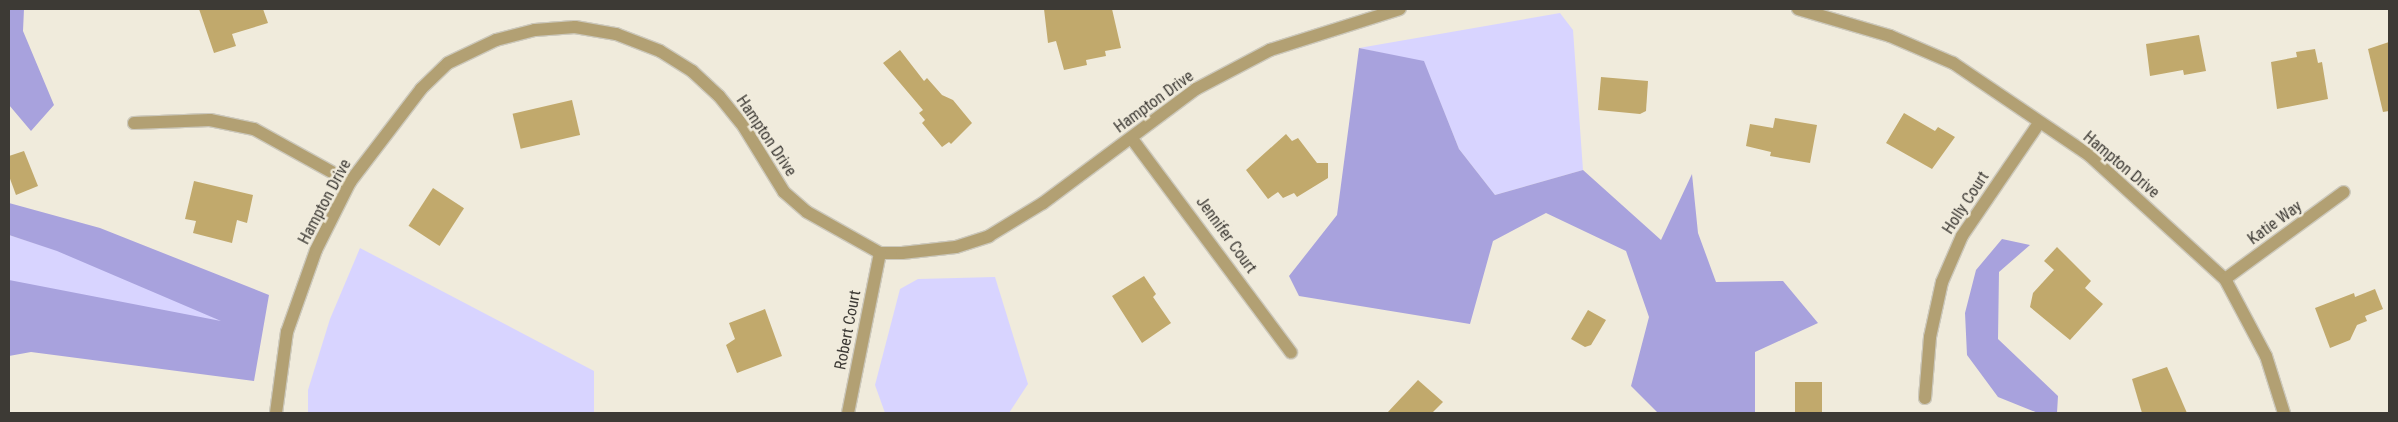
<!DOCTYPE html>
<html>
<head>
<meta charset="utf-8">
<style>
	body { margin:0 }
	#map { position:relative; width:2398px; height:422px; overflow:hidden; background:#f0ebdc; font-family:"Roboto Condensed",sans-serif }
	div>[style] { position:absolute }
	.green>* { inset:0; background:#d8d4ff }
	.forest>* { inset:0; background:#a8a2dd }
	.building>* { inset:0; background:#c1a96c; transform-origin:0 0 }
	.roads { filter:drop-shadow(1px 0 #ccc8bb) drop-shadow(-1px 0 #ccc8bb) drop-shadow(0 1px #ccc8bb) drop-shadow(0 -1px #ccc8bb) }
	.minor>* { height:12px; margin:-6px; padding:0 6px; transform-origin:6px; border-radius:6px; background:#b2a073 }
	span { translate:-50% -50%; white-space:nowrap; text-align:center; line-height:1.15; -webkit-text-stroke:5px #f0ebdc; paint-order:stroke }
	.street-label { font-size:16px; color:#3d3a35 }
	.frame { position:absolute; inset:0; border:10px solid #3d3a35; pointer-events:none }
</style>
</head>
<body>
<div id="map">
	<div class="green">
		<i style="clip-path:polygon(1560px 13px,1573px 30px,1583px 170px,1495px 195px,1459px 149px,1424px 62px,1359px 48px)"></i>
		<i style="clip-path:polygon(9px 235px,251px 312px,249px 343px,9px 286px)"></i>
		<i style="clip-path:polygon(360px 248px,594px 371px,594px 413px,308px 413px,308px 390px,330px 319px)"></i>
		<i style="clip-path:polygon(995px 277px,1028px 384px,1009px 413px,885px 413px,875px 385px,900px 289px,918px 279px)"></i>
	</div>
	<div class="forest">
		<i style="clip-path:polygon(9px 9px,24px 9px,23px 31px,54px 105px,31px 131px,9px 105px)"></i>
		<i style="clip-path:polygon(1359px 48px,1424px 61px,1459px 149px,1495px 195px,1583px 170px,1661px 240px,1692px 174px,1698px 233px,1716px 282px,1783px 281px,1818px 323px,1755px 352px,1755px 413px,1658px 413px,1631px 386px,1649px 317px,1626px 251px,1546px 213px,1493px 241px,1470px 324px,1299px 296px,1289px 276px,1337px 215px)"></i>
		<i style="clip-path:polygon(9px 203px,100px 228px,269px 295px,254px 381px,31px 352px,9px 356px,9px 280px,221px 321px,57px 251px,9px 235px)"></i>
		<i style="clip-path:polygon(2002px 239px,2030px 245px,1999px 272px,1998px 339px,2058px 396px,2057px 413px,2038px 413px,1998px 397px,1967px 355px,1965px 313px,1976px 270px)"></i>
	</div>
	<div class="building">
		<i style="clip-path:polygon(199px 9px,263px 9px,268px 23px,232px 34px,236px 46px,214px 53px)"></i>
		<i style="clip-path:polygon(1044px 9px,1112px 9px,1121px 48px,1105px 51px,1106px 56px,1086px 60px,1087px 65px,1064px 70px,1056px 41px,1048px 43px)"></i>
		<i style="clip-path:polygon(2199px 35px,2206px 71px,2184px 75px,2183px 70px,2150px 76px,2146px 44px)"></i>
		<i style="clip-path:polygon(2389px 42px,2389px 111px,2383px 112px,2368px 49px)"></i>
		<i style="clip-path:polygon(2315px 49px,2318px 63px,2322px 62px,2328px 99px,2277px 109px,2271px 62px,2297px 57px,2296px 52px)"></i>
		<i style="clip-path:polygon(900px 50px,924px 81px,927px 78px,942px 95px,953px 100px,972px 123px,951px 144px,949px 142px,942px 147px,922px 123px,925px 120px,919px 113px,923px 110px,883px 63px)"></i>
		<i style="clip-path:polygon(1601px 77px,1648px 81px,1646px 111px,1640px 114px,1598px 110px)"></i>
		<i style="left:572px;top:100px;width:36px;height:61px;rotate:77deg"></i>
		<i style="clip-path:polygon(1904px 113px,1935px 131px,1938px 127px,1955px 137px,1932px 169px,1886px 143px)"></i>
		<i style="clip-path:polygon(1775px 118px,1817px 125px,1810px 163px,1770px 156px,1771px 152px,1746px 146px,1750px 124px,1773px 128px)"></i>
		<i style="clip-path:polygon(1286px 134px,1292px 141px,1298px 138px,1317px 163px,1328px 163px,1328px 178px,1297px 197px,1294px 193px,1283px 198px,1278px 192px,1268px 199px,1246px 170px)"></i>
		<i style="clip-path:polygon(24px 151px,38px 186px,16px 195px,9px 176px,9px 156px)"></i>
		<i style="clip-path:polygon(194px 181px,253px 195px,247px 223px,237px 220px,232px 243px,193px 233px,196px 221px,185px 219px)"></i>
		<i style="left:433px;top:188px;width:37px;height:45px;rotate:33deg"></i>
		<i style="clip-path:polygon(2057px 247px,2091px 281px,2085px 288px,2103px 304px,2070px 340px,2030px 307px,2033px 293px,2054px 270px,2044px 261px)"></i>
		<i style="clip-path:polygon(1144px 276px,1156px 294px,1153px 297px,1171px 323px,1142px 343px,1112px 296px)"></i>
		<i style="clip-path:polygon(2375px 289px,2383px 309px,2365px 316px,2367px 321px,2357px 325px,2350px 340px,2330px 348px,2315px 308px,2354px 293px,2355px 297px)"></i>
		<i style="clip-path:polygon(765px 309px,782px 356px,737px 373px,726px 345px,735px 339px,729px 323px)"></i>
		<i style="clip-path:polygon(1588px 310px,1606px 320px,1591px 345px,1585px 347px,1571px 339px)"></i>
		<i style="clip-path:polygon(2167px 367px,2187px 413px,2142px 413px,2132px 379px)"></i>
		<i style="clip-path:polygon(1418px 380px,1443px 402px,1432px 413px,1387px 413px)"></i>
		<i style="left:1795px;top:382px;width:27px;height:31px"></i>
	</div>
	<div class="roads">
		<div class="minor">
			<i style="left:1798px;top:9px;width:96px;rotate:16.4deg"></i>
			<i style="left:1890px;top:36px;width:69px;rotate:23.2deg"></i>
			<i style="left:1953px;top:63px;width:164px;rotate:34.1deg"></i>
			<i style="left:2089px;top:155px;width:184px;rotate:42.4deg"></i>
			<i style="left:2225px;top:279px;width:87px;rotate:62deg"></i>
			<i style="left:2266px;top:356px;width:60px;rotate:72.5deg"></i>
			<i style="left:134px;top:123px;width:76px;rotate:-2.3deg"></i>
			<i style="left:210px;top:120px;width:45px;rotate:11.6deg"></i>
			<i style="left:254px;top:129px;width:110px;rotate:28.9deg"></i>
			<i style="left:1132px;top:139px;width:266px;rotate:53.3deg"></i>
			<i style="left:2225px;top:279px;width:147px;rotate:-36.2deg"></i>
			<i style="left:1925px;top:398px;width:61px;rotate:-85.3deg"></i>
			<i style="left:1930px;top:337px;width:56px;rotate:-77.7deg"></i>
			<i style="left:1942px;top:282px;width:50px;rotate:-66.5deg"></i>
			<i style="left:1962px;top:236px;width:137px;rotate:-55.7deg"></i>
			<i style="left:276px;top:413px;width:82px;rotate:-82.3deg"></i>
			<i style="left:287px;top:332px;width:87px;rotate:-70.5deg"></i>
			<i style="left:316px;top:250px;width:76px;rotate:-63.4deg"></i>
			<i style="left:350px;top:182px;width:117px;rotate:-52.6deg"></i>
			<i style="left:421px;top:89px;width:37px;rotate:-44deg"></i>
			<i style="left:448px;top:63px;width:53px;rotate:-25.6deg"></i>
			<i style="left:496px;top:40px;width:40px;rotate:-14.4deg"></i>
			<i style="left:535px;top:30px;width:40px;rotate:-4.3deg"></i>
			<i style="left:575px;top:27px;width:42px;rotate:9.7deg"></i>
			<i style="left:616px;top:34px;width:47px;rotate:21.1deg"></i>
			<i style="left:660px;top:51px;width:38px;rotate:32deg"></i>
			<i style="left:692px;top:71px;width:37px;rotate:43deg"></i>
			<i style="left:719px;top:96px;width:40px;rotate:51deg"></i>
			<i style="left:744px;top:127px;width:76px;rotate:58.4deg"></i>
			<i style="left:784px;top:192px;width:30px;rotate:41deg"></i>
			<i style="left:807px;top:212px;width:84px;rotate:29.3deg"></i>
			<i style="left:880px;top:253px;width:22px"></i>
			<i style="left:902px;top:253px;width:54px;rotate:-6.3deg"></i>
			<i style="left:956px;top:247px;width:35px;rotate:-18deg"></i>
			<i style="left:989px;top:236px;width:63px;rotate:-31.4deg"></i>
			<i style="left:1043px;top:203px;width:191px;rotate:-36.7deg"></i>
			<i style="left:1196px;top:89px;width:84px;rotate:-27.8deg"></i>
			<i style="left:1270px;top:50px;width:136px;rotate:-17.5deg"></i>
			<i style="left:848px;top:413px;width:163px;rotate:-78.7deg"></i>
		</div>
	</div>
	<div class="street-label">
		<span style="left:1154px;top:102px;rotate:-36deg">Hampton Drive</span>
		<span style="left:766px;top:136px;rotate:56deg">Hampton Drive</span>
		<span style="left:2121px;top:165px;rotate:40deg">Hampton Drive</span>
		<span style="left:325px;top:202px;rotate:-62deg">Hampton Drive</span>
		<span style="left:1966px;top:203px;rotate:-57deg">Holly Court</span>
		<span style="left:2275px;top:223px;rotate:-36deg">Katie Way</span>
		<span style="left:1226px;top:235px;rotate:54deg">Jennifer Court</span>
		<span style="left:848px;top:330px;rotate:-79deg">Robert Court</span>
	</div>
	<div class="frame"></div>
</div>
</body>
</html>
